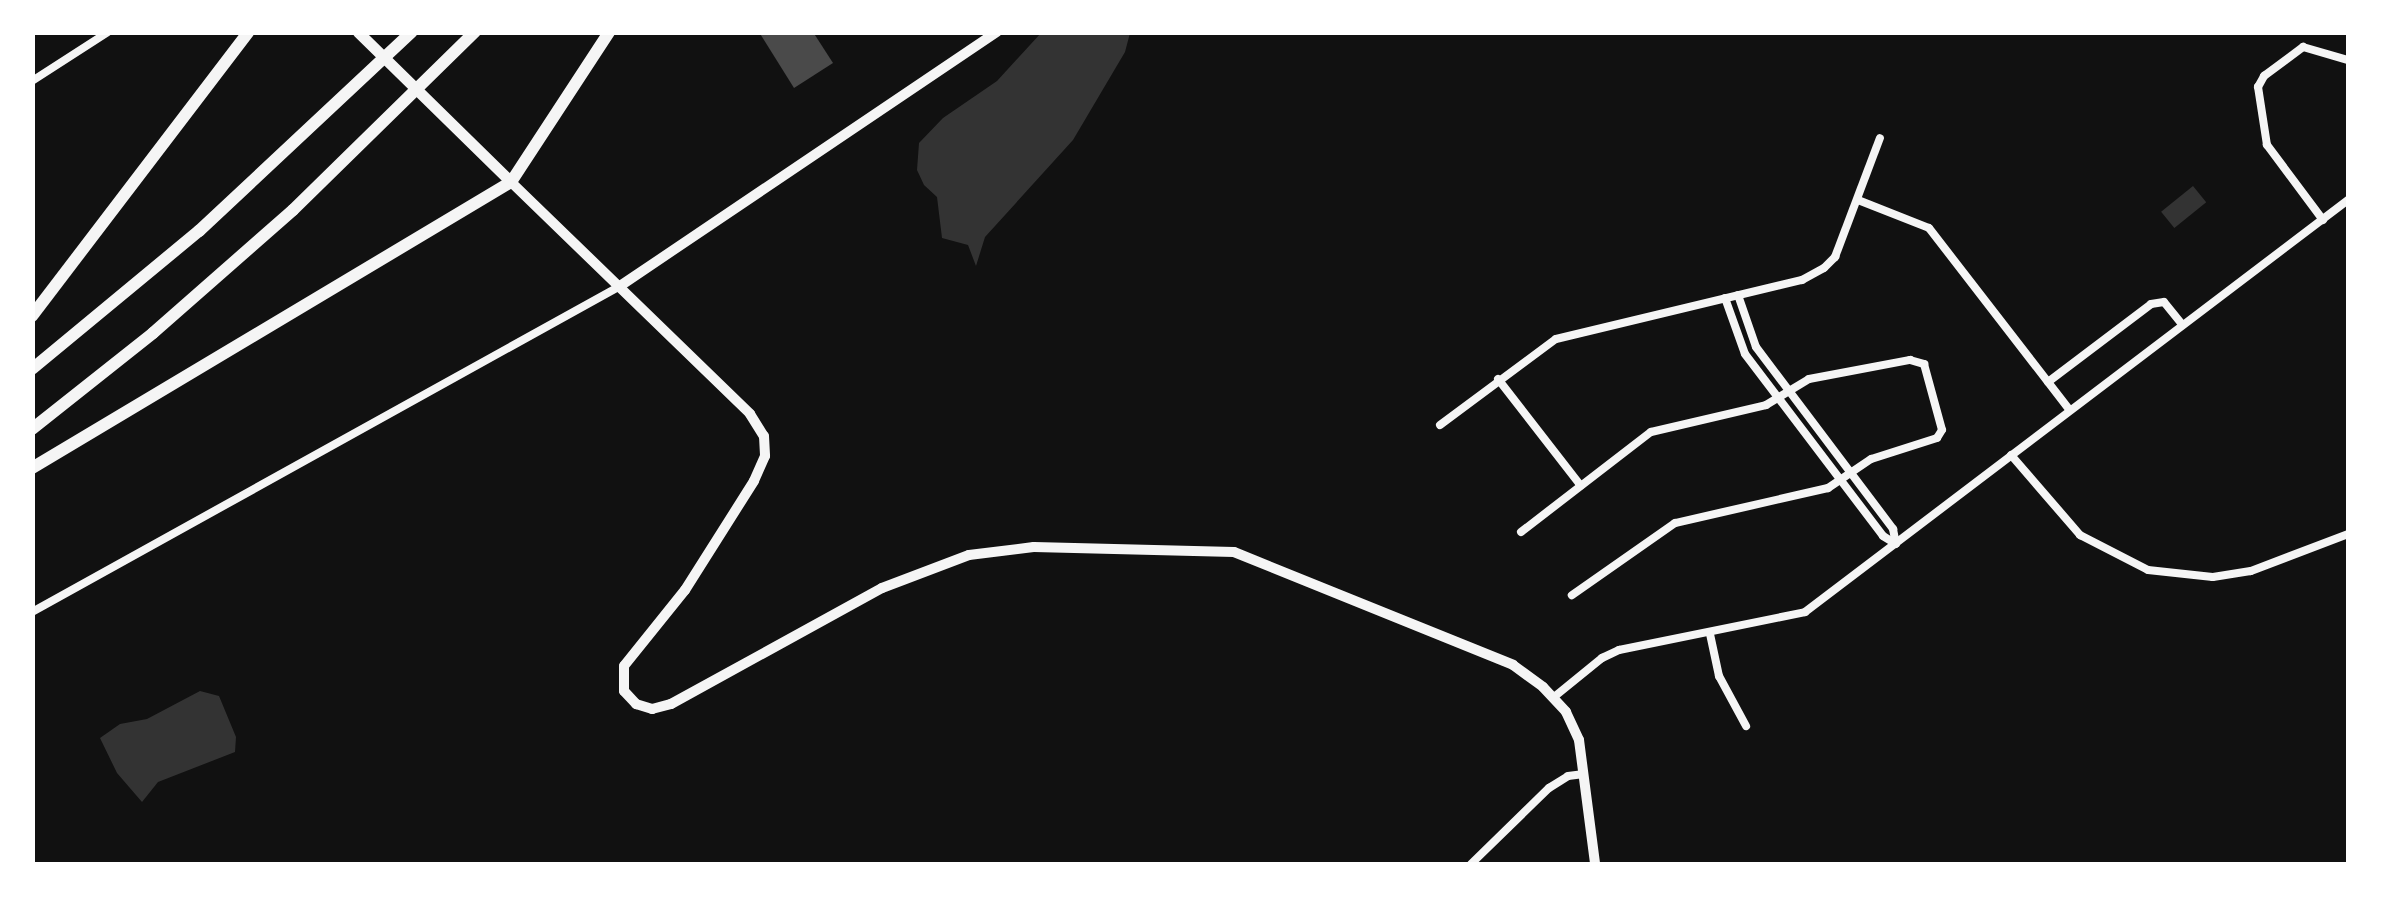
<!DOCTYPE html>
<html>
<head>
<meta charset="utf-8">
<style>
	body { margin:0 }
	#map { position:relative; width:2381px; height:897px; overflow:hidden; background:#111; font-family:Cabin,sans-serif }
	div>[style] { position:absolute }
	.water>* { inset:0; background:#333; transform-origin:0 0 }
	.building>* { inset:0; background:#4a4a4a }
	.minor>* { height:8px; margin:-4px; padding:0 4px; transform-origin:4px; border-radius:4px; background:#f5f5f5 }
	.secondary>* { height:10px; margin:-5px; padding:0 5px; transform-origin:5px; border-radius:5px; background:#f5f5f5 }
	.primary>* { height:11px; margin:-5.5px; padding:0 5.5px; transform-origin:5.5px; border-radius:5.5px; background:#f5f5f5 }
	.motorway>* { height:12px; margin:-6px; padding:0 6px; transform-origin:6px; border-radius:6px; background:#f5f5f5 }
	span { translate:-50% -50%; white-space:nowrap; text-align:center; line-height:1.15; -webkit-text-stroke:10px #fff; paint-order:stroke }
	.frame { position:absolute; inset:0; border:35px solid #fff; pointer-events:none }
</style>
</head>
<body>
<div id="map">
	<div class="water">
		<i style="clip-path:polygon(1041px 33px,1130px 33px,1125px 52px,1073px 140px,985px 237px,976px 266px,968px 245px,942px 238px,937px 197px,924px 185px,917px 170px,919px 143px,943px 118px,997px 81px)"></i>
		<i style="left:2193px;top:186px;width:21px;height:41px;rotate:51deg"></i>
		<i style="clip-path:polygon(200px 691px,219px 696px,236px 737px,235px 752px,158px 782px,142px 802px,117px 773px,100px 738px,120px 724px,147px 719px)"></i>
	</div>
	<div class="building">
		<i style="clip-path:polygon(759px 32px,813px 32px,833px 63px,794px 88px)"></i>
	</div>
	<div class="minor">
		<i style="left:32px;top:81px;width:90px;rotate:-32.8deg"></i>
		<i style="left:1858px;top:200px;width:76px;rotate:21.5deg"></i>
		<i style="left:1929px;top:228px;width:229px;rotate:52.3deg"></i>
		<i style="left:2323px;top:220px;width:94px;rotate:-126.7deg"></i>
		<i style="left:2267px;top:145px;width:59px;rotate:-98.8deg"></i>
		<i style="left:2258px;top:87px;width:13px;rotate:-61deg"></i>
		<i style="left:2264px;top:76px;width:49px;rotate:-36.6deg"></i>
		<i style="left:2303px;top:47px;width:47px;rotate:16.1deg"></i>
		<i style="left:1738px;top:295px;width:55px;rotate:70.9deg"></i>
		<i style="left:1756px;top:347px;width:228px;rotate:53deg"></i>
		<i style="left:1893px;top:529px;width:15px;rotate:79deg"></i>
		<i style="left:1725px;top:298px;width:59px;rotate:70.3deg"></i>
		<i style="left:1745px;top:354px;width:228px;rotate:52.8deg"></i>
		<i style="left:1883px;top:536px;width:15px;rotate:32deg"></i>
		<i style="left:1498px;top:379px;width:135px;rotate:52.2deg"></i>
		<i style="left:2048px;top:382px;width:129px;rotate:-37.1deg"></i>
		<i style="left:2151px;top:304px;width:13px;rotate:-9deg"></i>
		<i style="left:2164px;top:302px;width:28px;rotate:51deg"></i>
		<i style="left:1440px;top:425px;width:144px;rotate:-36.6deg"></i>
		<i style="left:1556px;top:339px;width:253px;rotate:-13.5deg"></i>
		<i style="left:1802px;top:280px;width:25px;rotate:-29deg"></i>
		<i style="left:1824px;top:268px;width:16px;rotate:-45deg"></i>
		<i style="left:1835px;top:257px;width:127px;rotate:-69.3deg"></i>
		<i style="left:2011px;top:455px;width:106px;rotate:49.2deg"></i>
		<i style="left:2080px;top:535px;width:76px;rotate:27.2deg"></i>
		<i style="left:2148px;top:570px;width:65px;rotate:6.1deg"></i>
		<i style="left:2213px;top:577px;width:38px;rotate:-9deg"></i>
		<i style="left:2251px;top:571px;width:104px;rotate:-20.9deg"></i>
		<i style="left:1521px;top:532px;width:164px;rotate:-37.6deg"></i>
		<i style="left:1651px;top:432px;width:118px;rotate:-13.2deg"></i>
		<i style="left:1766px;top:405px;width:50px;rotate:-31.2deg"></i>
		<i style="left:1809px;top:379px;width:103px;rotate:-10.7deg"></i>
		<i style="left:1910px;top:360px;width:15px;rotate:16deg"></i>
		<i style="left:1924px;top:364px;width:68px;rotate:74.7deg"></i>
		<i style="left:1942px;top:430px;width:9px;rotate:122deg"></i>
		<i style="left:1937px;top:438px;width:69px;rotate:162.3deg"></i>
		<i style="left:1871px;top:459px;width:52px;rotate:146deg"></i>
		<i style="left:1828px;top:488px;width:157px;rotate:167.1deg"></i>
		<i style="left:1675px;top:523px;width:126px;rotate:145deg"></i>
		<i style="left:32px;top:612px;width:672px;rotate:-29deg"></i>
		<i style="left:1710px;top:634px;width:43px;rotate:77.9deg"></i>
		<i style="left:1719px;top:676px;width:57px;rotate:61.6deg"></i>
		<i style="left:1554px;top:697px;width:62px;rotate:-39.1deg"></i>
		<i style="left:1602px;top:658px;width:19px;rotate:-25deg"></i>
		<i style="left:1619px;top:650px;width:190px;rotate:-11.5deg"></i>
		<i style="left:1805px;top:612px;width:682px;rotate:-37.19deg"></i>
		<i style="left:1471px;top:864px;width:109px;rotate:-44.3deg"></i>
		<i style="left:1549px;top:788px;width:22px;rotate:-32deg"></i>
		<i style="left:1568px;top:776px;width:16px;rotate:-7deg"></i>
	</div>
	<div class="secondary">
		<i style="left:511px;top:182px;width:333px;rotate:44.1deg"></i>
		<i style="left:750px;top:414px;width:26px;rotate:58deg"></i>
		<i style="left:764px;top:436px;width:20px;rotate:87deg"></i>
		<i style="left:765px;top:456px;width:27px;rotate:114deg"></i>
		<i style="left:754px;top:481px;width:129px;rotate:122.3deg"></i>
		<i style="left:685px;top:590px;width:97px;rotate:128.8deg"></i>
		<i style="left:624px;top:666px;width:25px;rotate:90deg"></i>
		<i style="left:624px;top:691px;width:18px;rotate:47deg"></i>
		<i style="left:636px;top:704px;width:17px;rotate:17deg"></i>
		<i style="left:652px;top:709px;width:20px;rotate:-15deg"></i>
		<i style="left:671px;top:704px;width:241px;rotate:-28.8deg"></i>
		<i style="left:882px;top:588px;width:93px;rotate:-20.8deg"></i>
		<i style="left:969px;top:555px;width:65px;rotate:-7deg"></i>
		<i style="left:1034px;top:547px;width:200px;rotate:1.4deg"></i>
		<i style="left:1234px;top:552px;width:301px;rotate:22deg"></i>
		<i style="left:1513px;top:665px;width:37px;rotate:36deg"></i>
		<i style="left:1543px;top:687px;width:34px;rotate:47deg"></i>
		<i style="left:1566px;top:712px;width:31px;rotate:65deg"></i>
		<i style="left:1579px;top:740px;width:125px;rotate:82.6deg"></i>
		<i style="left:620px;top:286px;width:455px;rotate:-34deg"></i>
	</div>
	<div class="primary">
		<i style="left:358px;top:32px;width:214px;rotate:44.4deg"></i>
	</div>
	<div class="motorway">
		<i style="left:32px;top:316px;width:357px;rotate:-52.7deg"></i>
		<i style="left:32px;top:369px;width:217px;rotate:-39.6deg"></i>
		<i style="left:199px;top:231px;width:291px;rotate:-43.1deg"></i>
		<i style="left:32px;top:429px;width:154px;rotate:-38.4deg"></i>
		<i style="left:153px;top:333px;width:186px;rotate:-41.3deg"></i>
		<i style="left:293px;top:210px;width:255px;rotate:-44.4deg"></i>
		<i style="left:32px;top:468px;width:558px;rotate:-30.84deg"></i>
		<i style="left:511px;top:182px;width:179px;rotate:-56.8deg"></i>
	</div>
	<div class="frame"></div>
</div>
</body>
</html>
